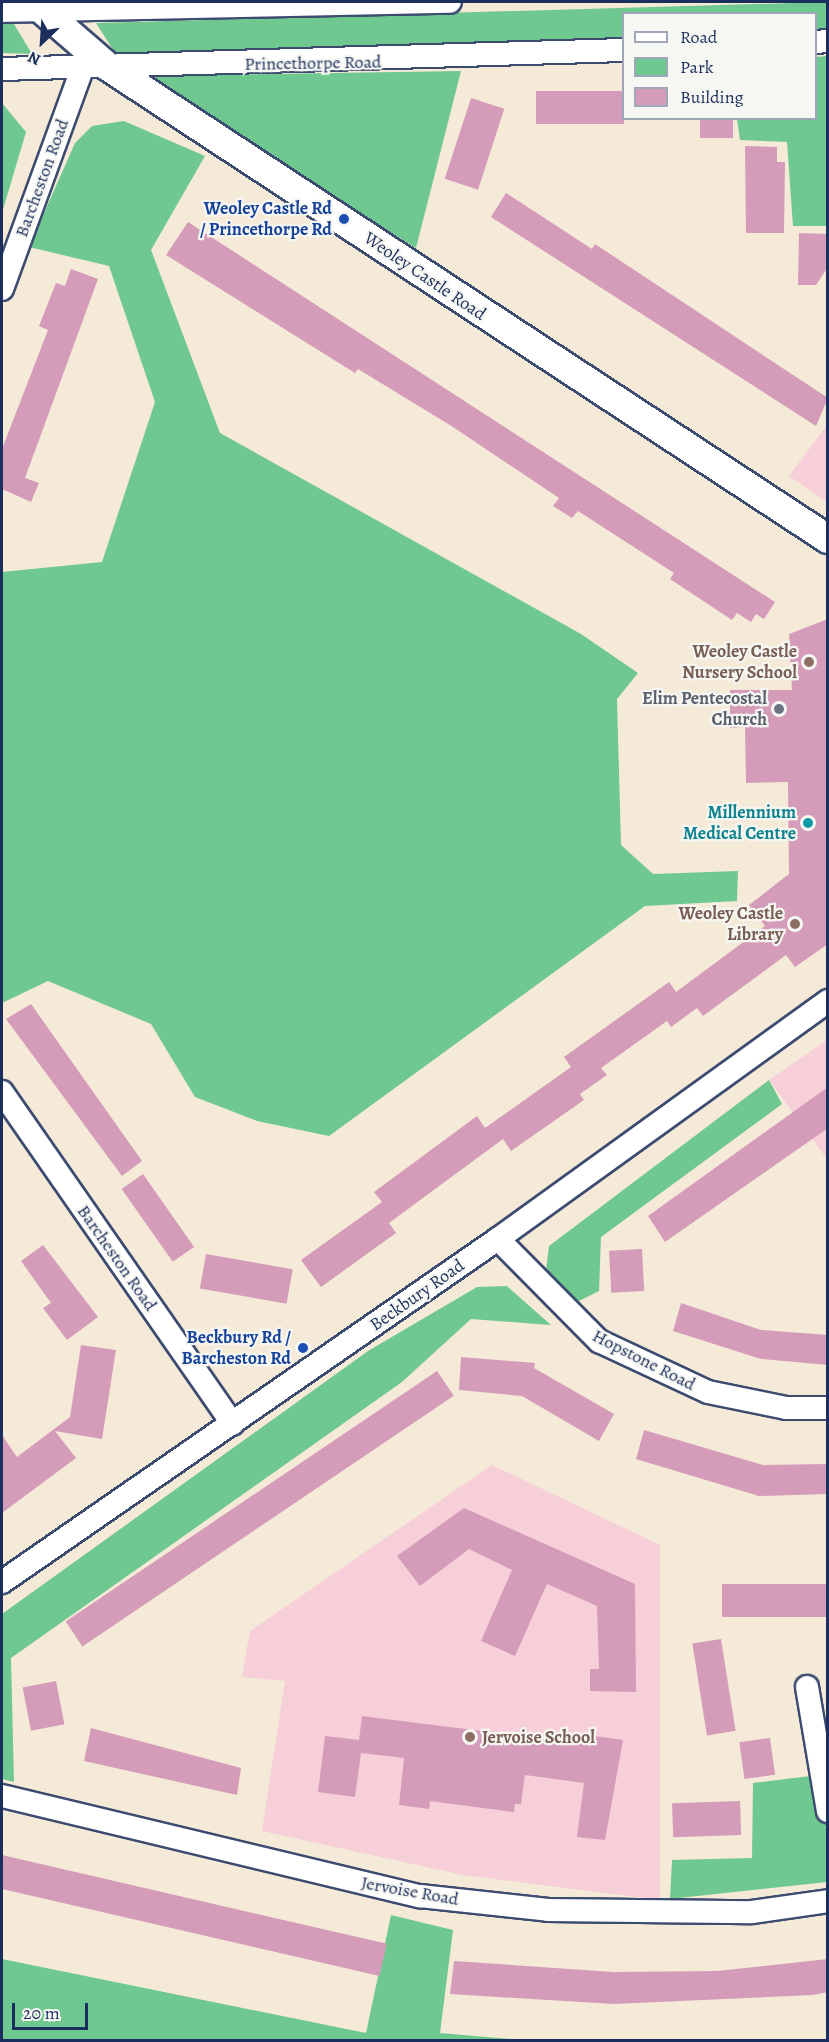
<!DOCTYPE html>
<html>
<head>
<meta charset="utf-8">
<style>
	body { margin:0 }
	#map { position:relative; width:829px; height:2042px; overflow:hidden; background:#f5e9d8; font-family:Alegreya,serif }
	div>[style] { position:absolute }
	.built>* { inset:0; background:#f6cfd8 }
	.green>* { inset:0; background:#6fc88f }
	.building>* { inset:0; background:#d49cb9; transform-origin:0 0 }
	.roads { filter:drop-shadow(2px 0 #3c4b70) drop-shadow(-2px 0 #3c4b70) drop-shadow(0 2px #3c4b70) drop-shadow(0 -2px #3c4b70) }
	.minor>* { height:22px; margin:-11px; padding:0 11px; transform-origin:11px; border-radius:11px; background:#fff }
	.tertiary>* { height:28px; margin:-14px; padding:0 14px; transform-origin:14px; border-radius:14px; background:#fff }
	.dots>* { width:16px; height:16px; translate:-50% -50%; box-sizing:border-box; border:3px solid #f6f6f2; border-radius:50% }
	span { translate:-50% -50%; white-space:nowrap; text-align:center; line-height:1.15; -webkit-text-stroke:4.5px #f6f6f2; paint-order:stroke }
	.street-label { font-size:18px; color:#1b2f5e }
	.transit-label { font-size:18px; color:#164399; font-weight:700 }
	.right { translate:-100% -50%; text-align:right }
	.education-label { font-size:18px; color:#785e54; font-weight:700 }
	.left { translate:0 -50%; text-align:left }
	.worship-label { font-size:18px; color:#5b616d; font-weight:700 }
	.culture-label { font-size:18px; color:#0d838f; font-weight:700 }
	.frame { position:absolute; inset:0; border:3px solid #1b2f5e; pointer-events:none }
	.legend { position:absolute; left:622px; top:12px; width:195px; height:108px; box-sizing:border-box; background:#f6f6f2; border:2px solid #9ea6b7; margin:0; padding:8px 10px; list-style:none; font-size:18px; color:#1b2f5e }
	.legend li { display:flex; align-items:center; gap:12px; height:30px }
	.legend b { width:30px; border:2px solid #9ea6b7 }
	.north { position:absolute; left:12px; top:12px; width:60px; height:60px; -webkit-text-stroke:4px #f6f6f2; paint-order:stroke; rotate:205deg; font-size:16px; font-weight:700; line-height:24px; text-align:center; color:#1b2f5e }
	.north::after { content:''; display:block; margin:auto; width:21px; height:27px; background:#1b2f5e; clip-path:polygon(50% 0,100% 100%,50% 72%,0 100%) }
	.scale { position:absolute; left:12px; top:2003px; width:76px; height:27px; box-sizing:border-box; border:3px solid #1b2f5e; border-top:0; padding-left:8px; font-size:18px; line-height:21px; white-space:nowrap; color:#1b2f5e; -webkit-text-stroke:4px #f6f6f2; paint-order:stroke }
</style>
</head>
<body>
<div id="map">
	<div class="built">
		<i style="clip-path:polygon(827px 425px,827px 502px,789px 476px)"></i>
		<i style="clip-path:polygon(827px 1040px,827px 1159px,769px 1080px)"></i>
		<i style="clip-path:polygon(492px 1465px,660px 1545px,660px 1900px,463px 1875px,262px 1831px,285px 1681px,242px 1677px,250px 1631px)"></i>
	</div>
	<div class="green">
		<i style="clip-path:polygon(828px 2px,827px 35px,816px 35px,816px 14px,624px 14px,623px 42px,119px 59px,96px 23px)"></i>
		<i style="clip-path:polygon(2px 19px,11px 19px,32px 54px,2px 53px)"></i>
		<i style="clip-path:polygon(827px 56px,827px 226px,793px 226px,787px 142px,740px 140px,737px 119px,816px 118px,816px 57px)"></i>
		<i style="clip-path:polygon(461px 71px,416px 248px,138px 76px)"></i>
		<i style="clip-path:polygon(2px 103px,26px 132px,2px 213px)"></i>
		<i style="clip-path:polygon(124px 121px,205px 156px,151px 250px,220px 433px,581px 634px,638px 673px,617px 699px,621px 845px,653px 874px,738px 871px,737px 901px,645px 906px,329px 1136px,257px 1121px,195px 1097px,151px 1024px,48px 981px,2px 1003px,2px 572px,102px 562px,155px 402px,109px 266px,29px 247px,75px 143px,92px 126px)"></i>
		<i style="clip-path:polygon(769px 1080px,782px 1104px,601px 1237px,599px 1291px,577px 1302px,546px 1270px,549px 1246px)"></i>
		<i style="clip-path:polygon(507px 1286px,551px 1325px,471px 1319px,402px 1382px,11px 1658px,14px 1782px,2px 1779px,2px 1614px,368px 1351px,477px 1287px)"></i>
		<i style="clip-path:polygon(827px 1774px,827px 1882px,670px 1899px,672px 1860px,752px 1858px,753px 1783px)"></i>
		<i style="clip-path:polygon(391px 1915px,453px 1930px,440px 2033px,523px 2040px,2px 2040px,2px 1959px,366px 2033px)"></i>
	</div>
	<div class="building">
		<i style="left:624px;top:91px;width:33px;height:88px;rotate:90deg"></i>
		<i style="left:471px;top:98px;width:35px;height:85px;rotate:18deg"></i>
		<i style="left:700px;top:118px;width:33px;height:20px"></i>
		<i style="clip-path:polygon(745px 146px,777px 147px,777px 162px,785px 162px,784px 233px,746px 233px)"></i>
		<i style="clip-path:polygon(506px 193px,592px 249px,595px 244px,828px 398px,816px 426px,491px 217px)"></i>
		<i style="clip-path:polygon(188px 222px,775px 602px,764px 619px,756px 614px,751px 622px,737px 613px,732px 620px,670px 579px,674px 573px,578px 511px,572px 518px,553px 506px,559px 498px,453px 427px,358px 369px,355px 373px,166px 255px)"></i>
		<i style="clip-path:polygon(799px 233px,828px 234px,828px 267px,816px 285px,798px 285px)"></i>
		<i style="clip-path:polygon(71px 269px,98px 279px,25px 478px,39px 483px,31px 502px,2px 489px,2px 449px,48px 330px,39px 326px,56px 283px,65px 286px)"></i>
		<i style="clip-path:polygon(828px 619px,828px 944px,795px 967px,786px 955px,703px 1016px,697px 1008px,671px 1027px,667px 1021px,601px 1068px,607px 1075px,580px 1094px,584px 1100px,511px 1151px,503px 1139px,389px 1223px,396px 1233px,321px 1287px,301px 1260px,382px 1202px,374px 1192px,477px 1116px,485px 1128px,571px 1067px,564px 1057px,669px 982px,676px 992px,765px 926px,749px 905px,789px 874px,788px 782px,746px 783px,745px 727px,730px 728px,730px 690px,792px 690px,789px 634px)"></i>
		<i style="clip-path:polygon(31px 1004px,142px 1161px,122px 1176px,6px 1019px)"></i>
		<i style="clip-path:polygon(828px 1087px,828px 1128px,665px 1242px,648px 1216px)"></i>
		<i style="left:143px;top:1174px;width:89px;height:26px;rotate:55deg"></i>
		<i style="clip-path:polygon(43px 1245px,98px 1317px,67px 1340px,43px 1308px,51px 1303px,21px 1261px)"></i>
		<i style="left:642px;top:1249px;width:42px;height:33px;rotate:87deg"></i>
		<i style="left:206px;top:1254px;width:88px;height:35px;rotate:10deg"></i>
		<i style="clip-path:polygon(681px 1303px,761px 1330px,828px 1335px,828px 1365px,761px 1359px,673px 1331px)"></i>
		<i style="clip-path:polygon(81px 1345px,116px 1350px,102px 1439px,55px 1431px,76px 1458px,2px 1513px,2px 1435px,17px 1457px,70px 1417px)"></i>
		<i style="clip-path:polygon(461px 1357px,535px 1363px,534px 1368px,614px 1414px,599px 1441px,522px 1396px,459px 1390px)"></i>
		<i style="left:437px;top:1371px;width:30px;height:448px;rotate:56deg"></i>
		<i style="clip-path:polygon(644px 1430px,763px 1465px,828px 1464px,828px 1494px,759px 1496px,636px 1459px)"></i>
		<i style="clip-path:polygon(464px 1508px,635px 1584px,636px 1692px,590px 1691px,590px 1669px,599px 1669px,597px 1606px,547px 1584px,515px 1656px,481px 1641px,512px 1570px,469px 1549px,420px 1586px,397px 1556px)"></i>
		<i style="left:828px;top:1584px;width:33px;height:106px;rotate:90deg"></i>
		<i style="left:721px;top:1639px;width:93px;height:29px;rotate:81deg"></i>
		<i style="left:56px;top:1681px;width:44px;height:34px;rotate:79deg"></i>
		<i style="clip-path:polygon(362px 1716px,594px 1745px,595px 1736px,623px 1740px,605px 1840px,577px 1837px,584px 1783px,525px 1775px,521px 1804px,515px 1804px,514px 1812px,430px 1801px,429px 1809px,399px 1805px,404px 1758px,361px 1753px,355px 1797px,318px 1792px,325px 1736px,359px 1740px)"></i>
		<i style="clip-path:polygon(91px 1728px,241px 1768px,237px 1795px,84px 1761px)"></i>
		<i style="left:770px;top:1738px;width:37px;height:31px;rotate:82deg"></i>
		<i style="left:740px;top:1801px;width:34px;height:68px;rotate:88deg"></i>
		<i style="left:2px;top:1855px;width:395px;height:33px;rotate:13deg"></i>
		<i style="clip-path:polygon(828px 1959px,828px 1992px,813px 1995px,613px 2004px,450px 1994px,454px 1961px,613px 1972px,717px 1971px)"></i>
	</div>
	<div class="roads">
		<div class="minor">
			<i style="left:2px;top:11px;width:448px;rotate:-1.2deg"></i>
			<i style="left:816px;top:42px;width:12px;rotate:-5deg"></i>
			<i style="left:2px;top:69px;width:622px;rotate:-1.75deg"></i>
			<i style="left:2px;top:289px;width:236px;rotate:-70deg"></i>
			<i style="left:2px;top:1092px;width:404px;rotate:55.2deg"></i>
			<i style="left:498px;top:1239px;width:144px;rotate:45.3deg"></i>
			<i style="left:599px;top:1341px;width:120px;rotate:25.1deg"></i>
			<i style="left:708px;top:1392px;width:80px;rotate:11.6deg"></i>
			<i style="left:786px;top:1408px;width:42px"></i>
			<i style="left:2px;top:1582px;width:603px;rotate:-34.67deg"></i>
			<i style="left:498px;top:1239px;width:407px;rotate:-35.8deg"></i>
			<i style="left:807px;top:1687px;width:126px;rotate:80.4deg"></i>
			<i style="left:2px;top:1796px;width:430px;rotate:13.5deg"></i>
			<i style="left:420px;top:1896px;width:129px;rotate:6.2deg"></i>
			<i style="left:548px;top:1910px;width:204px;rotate:0.6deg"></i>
			<i style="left:752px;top:1912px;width:77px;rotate:-8.2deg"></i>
		</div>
		<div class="tertiary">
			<i style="left:33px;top:2px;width:98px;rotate:40.9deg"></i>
			<i style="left:107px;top:66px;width:862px;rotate:33.27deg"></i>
		</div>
	</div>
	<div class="dots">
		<i style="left:344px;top:219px;background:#1a4fb4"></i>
		<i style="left:809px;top:662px;background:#8d6e63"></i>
		<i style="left:779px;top:709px;background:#6b7280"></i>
		<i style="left:808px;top:823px;background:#0f9aa8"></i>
		<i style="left:795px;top:924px;background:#8d6e63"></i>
		<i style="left:303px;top:1348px;background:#1a4fb4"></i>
		<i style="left:470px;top:1737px;background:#8d6e63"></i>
	</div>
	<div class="street-label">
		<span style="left:313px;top:63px;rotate:-1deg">Princethorpe Road</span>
		<span style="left:42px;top:178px;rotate:-70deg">Barcheston Road</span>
		<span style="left:425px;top:276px;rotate:34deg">Weoley Castle Road</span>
		<span style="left:117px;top:1258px;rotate:55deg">Barcheston Road</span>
		<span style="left:417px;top:1295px;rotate:-35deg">Beckbury Road</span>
		<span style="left:644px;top:1360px;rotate:27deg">Hopstone Road</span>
		<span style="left:410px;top:1891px;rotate:10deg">Jervoise Road</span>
	</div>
	<div class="transit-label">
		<span class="right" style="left:332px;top:219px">Weoley Castle Rd<br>/ Princethorpe Rd</span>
		<span class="right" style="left:291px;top:1348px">Beckbury Rd /<br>Barcheston Rd</span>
	</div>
	<div class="education-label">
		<span class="right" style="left:797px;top:662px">Weoley Castle<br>Nursery School</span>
		<span class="right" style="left:783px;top:924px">Weoley Castle<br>Library</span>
		<span class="left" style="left:482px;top:1737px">Jervoise School</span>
	</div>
	<div class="worship-label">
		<span class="right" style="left:767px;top:709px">Elim Pentecostal<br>Church</span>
	</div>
	<div class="culture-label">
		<span class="right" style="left:796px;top:823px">Millennium<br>Medical Centre</span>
	</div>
	<div class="frame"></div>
	<ul class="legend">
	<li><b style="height:8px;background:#fff"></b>Road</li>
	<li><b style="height:16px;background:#6fc88f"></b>Park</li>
	<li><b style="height:16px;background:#d49cb9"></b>Building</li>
	</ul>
	<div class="north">N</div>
	<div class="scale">20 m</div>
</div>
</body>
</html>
